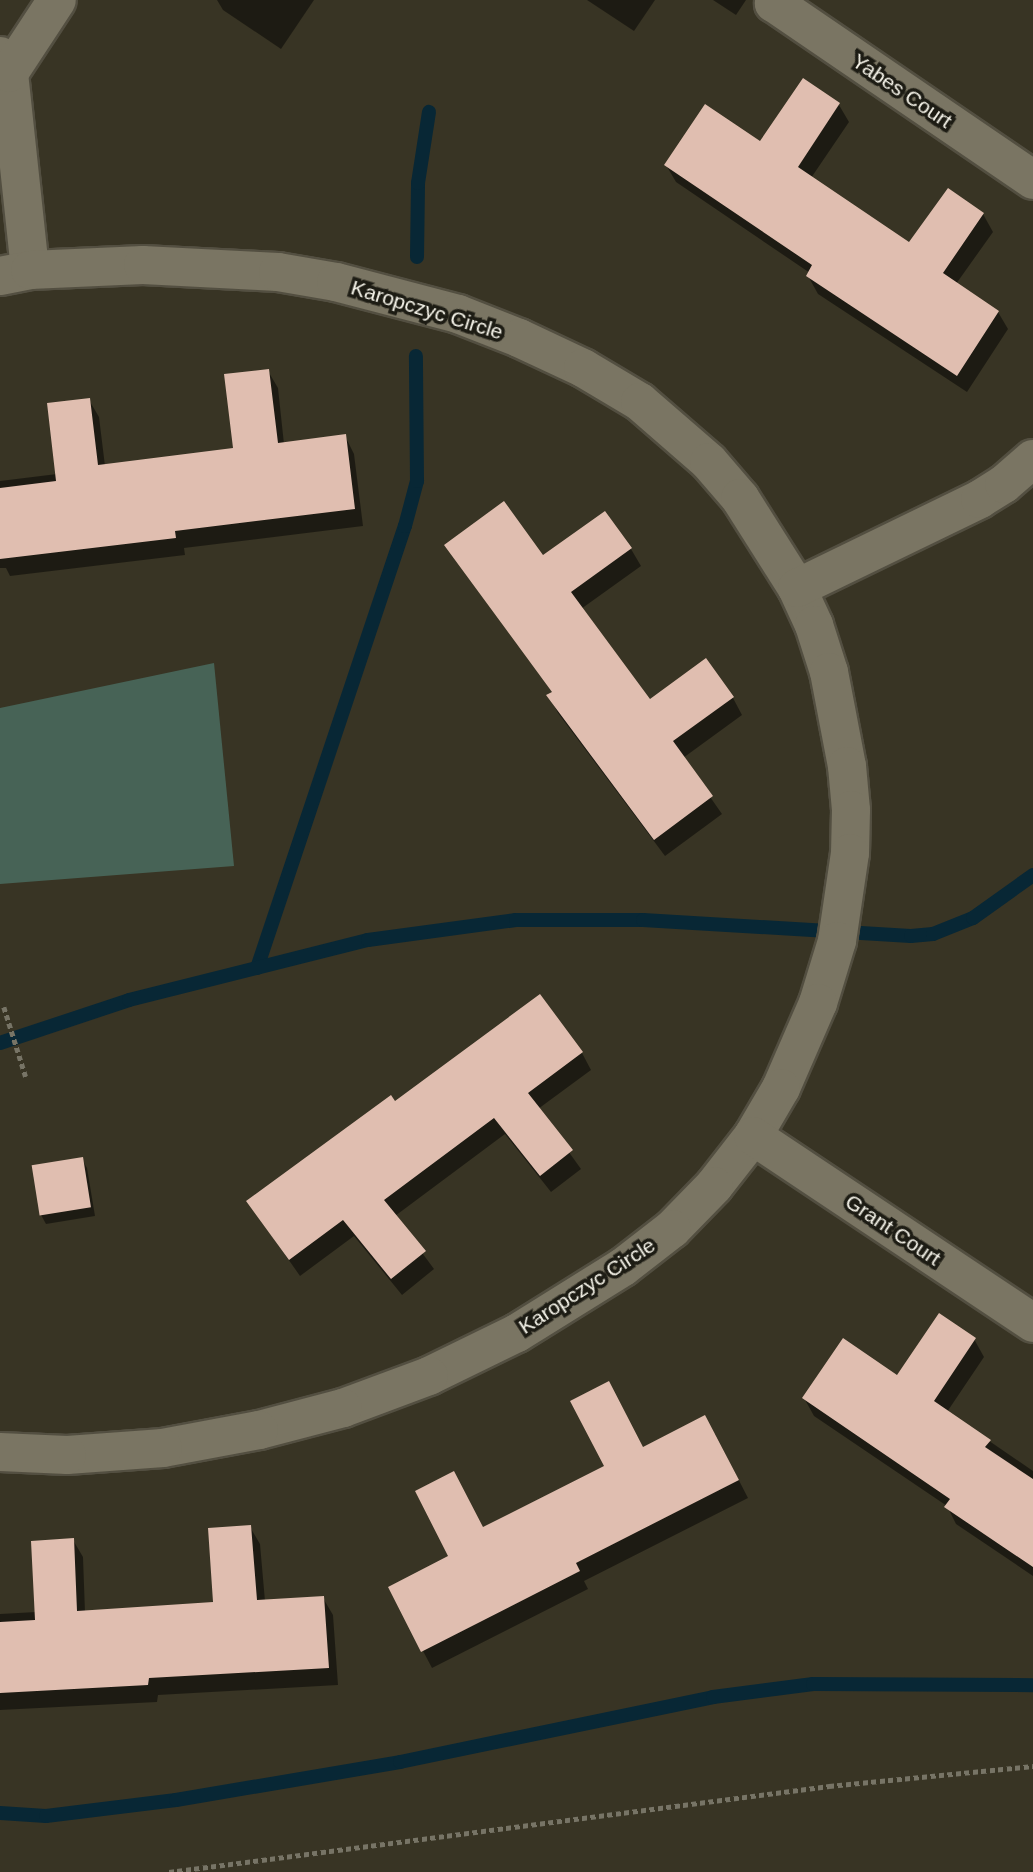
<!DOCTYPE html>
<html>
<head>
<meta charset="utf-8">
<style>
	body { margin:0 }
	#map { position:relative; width:1033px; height:1872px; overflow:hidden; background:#383424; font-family:Helvetica,sans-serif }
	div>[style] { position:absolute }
	.green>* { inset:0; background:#476356 }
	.shadow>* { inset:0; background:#0007 }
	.stream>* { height:14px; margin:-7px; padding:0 7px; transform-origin:7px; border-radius:7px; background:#082735 }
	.building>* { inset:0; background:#e0beb0; transform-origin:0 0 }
	.path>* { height:4.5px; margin-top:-2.25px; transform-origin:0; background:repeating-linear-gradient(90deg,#777466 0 5px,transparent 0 8.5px) }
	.roads { filter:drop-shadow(2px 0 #534f41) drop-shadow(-2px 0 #534f41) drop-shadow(0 2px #534f41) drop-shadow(0 -2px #534f41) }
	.minor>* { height:38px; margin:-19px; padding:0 19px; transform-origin:19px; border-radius:19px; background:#7a7563 }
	span { translate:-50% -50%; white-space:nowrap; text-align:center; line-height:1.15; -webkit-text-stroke:7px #1d1c14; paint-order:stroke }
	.street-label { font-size:21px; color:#f6f4ea }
</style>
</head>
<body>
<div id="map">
	<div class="green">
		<i style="clip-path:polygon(214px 663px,234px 866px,0 884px,0 708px)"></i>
	</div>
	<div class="shadow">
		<i style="clip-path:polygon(217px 0,314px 0,281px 49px,223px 10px)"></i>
		<i style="clip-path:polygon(587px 0,655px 0,634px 31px)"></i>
		<i style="clip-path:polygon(713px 0,746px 0,736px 15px)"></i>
		<i style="clip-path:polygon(839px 105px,849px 122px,811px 178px,910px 244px,983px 214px,993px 232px,956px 284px,998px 312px,1008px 329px,967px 392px,818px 294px,808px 276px,810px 273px,676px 182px,666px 165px,760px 144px)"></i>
		<i style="clip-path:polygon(268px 371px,278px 388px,284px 444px,345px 436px,354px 454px,363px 526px,184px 548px,185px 555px,10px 576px,6px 568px,0 568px,0 481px,57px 474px,89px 400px,99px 417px,105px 466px,235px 450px)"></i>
		<i style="clip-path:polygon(447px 545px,543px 557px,631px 549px,641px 566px,581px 609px,650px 702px,733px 698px,742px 715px,683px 758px,722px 814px,665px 856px,558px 713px,549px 696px,553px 693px)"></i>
		<i style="clip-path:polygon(582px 1053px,591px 1070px,538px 1109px,581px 1169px,551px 1192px,505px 1134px,395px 1216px,434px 1269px,402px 1295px,354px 1236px,300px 1276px,248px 1202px,395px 1104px)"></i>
		<i style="clip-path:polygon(82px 1159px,87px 1168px,95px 1216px,46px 1224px,41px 1215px)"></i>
		<i style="clip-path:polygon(974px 1339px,984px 1357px,947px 1412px,1033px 1471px,1033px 1576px,956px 1524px,947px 1506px,814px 1416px,804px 1398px,897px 1378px)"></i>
		<i style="clip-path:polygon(715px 1434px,748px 1498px,584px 1581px,588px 1589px,432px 1668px,423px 1651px,451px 1557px,483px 1529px,643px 1449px)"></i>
		<i style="clip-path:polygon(250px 1527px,260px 1544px,265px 1601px,323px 1598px,333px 1615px,338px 1685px,158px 1695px,157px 1702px,0 1710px,0 1614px,36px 1612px,73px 1540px,83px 1557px,85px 1612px,215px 1604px)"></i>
	</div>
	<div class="stream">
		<i style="left:417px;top:257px;width:74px;rotate:-89.2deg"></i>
		<i style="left:418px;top:183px;width:72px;rotate:-81.2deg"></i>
		<i style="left:257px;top:968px;width:466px;rotate:-71.5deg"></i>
		<i style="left:405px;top:526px;width:47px;rotate:-75.1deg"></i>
		<i style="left:417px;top:481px;width:125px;rotate:-90.5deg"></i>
		<i style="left:0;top:1043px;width:136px;rotate:-18.4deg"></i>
		<i style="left:129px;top:1000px;width:246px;rotate:-14.1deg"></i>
		<i style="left:368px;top:940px;width:149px;rotate:-7.7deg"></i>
		<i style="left:516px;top:920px;width:127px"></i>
		<i style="left:643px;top:920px;width:268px;rotate:3.4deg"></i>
		<i style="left:911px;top:936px;width:22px;rotate:-5deg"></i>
		<i style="left:933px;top:934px;width:43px;rotate:-21.8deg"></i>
		<i style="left:973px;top:918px;width:74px;rotate:-35.6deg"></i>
		<i style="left:0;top:1813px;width:46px;rotate:3.7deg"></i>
		<i style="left:46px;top:1816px;width:131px;rotate:-7deg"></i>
		<i style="left:176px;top:1800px;width:227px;rotate:-9.6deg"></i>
		<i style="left:400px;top:1762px;width:320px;rotate:-11.7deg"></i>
		<i style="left:713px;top:1697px;width:101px;rotate:-7.4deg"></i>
		<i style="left:813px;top:1684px;width:220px;rotate:0.3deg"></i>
	</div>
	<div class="building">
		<i style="clip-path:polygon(803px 78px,840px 103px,798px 167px,909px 242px,948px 188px,984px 213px,943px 273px,999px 311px,957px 376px,806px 276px,812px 265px,664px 165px,705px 104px,760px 141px)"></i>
		<i style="clip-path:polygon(269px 369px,278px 443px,346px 434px,355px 509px,175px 531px,176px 538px,0 559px,0 488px,56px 481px,47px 403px,90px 398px,98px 465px,233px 448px,224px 374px)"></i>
		<i style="clip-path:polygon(504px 501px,543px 555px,605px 511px,632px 548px,571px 592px,650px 699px,706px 658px,734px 697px,673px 741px,713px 796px,654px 840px,546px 695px,552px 692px,444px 545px)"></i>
		<i style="clip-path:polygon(540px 994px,583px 1052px,528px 1093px,573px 1150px,540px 1176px,494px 1118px,384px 1200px,426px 1251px,391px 1279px,343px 1220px,289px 1260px,246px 1201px,391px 1095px,395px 1101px)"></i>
		<i style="left:83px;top:1157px;width:51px;height:52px;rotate:81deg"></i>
		<i style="clip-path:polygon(939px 1313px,976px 1338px,934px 1401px,991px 1440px,985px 1447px,1033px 1479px,1033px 1567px,944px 1507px,950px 1499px,802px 1398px,843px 1338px,897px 1375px)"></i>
		<i style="clip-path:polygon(609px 1381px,643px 1447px,705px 1415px,739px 1480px,576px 1563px,580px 1571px,421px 1652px,388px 1587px,448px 1556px,415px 1491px,454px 1471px,483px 1527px,604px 1466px,570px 1401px)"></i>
		<i style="clip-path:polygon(251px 1525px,257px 1600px,324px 1596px,329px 1668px,149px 1678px,148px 1685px,0 1693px,0 1622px,35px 1620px,31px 1541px,74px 1538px,77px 1611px,213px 1602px,208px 1528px)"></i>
	</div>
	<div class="path">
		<i style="left:4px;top:1007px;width:73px;rotate:72.6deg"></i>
		<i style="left:169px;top:1872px;width:666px;rotate:-7.42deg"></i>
		<i style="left:829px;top:1786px;width:205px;rotate:-5.6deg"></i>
	</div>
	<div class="roads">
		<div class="minor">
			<i style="left:776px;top:0;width:4px;rotate:124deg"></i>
			<i style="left:774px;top:3px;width:314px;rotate:34.3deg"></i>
			<i style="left:0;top:56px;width:19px;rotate:62deg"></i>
			<i style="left:9px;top:73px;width:198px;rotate:83.9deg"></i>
			<i style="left:9px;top:73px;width:87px;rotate:-56.7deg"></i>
			<i style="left:0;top:276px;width:31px;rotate:-11deg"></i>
			<i style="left:30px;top:270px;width:113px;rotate:-2.5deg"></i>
			<i style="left:143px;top:265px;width:135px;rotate:3deg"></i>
			<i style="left:278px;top:272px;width:59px;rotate:9.8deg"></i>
			<i style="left:336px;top:282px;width:126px;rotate:14.7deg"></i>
			<i style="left:458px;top:314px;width:66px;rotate:21.5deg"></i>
			<i style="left:519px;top:338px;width:71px;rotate:25.1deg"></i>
			<i style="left:583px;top:368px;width:66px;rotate:30.8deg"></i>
			<i style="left:640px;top:402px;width:91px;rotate:41deg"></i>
			<i style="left:709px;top:462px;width:48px;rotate:49.3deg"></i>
			<i style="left:740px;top:498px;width:107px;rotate:57.7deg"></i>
			<i style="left:797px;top:588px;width:41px;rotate:65.3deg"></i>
			<i style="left:814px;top:625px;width:49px;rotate:72.3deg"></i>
			<i style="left:829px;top:672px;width:96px;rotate:79.2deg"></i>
			<i style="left:847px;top:766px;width:44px;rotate:84.8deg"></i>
			<i style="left:851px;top:810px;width:43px;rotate:91.3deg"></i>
			<i style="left:850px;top:853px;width:89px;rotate:98.4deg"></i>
			<i style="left:837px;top:941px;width:65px;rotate:107deg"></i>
			<i style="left:818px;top:1003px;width:93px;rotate:113.5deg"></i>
			<i style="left:781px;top:1088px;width:56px;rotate:120.3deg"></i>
			<i style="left:753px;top:1136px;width:63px;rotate:128deg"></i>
			<i style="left:714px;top:1186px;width:60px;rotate:134.3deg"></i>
			<i style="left:672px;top:1229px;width:62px;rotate:142.2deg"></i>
			<i style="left:623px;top:1267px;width:125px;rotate:148.1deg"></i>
			<i style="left:517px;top:1333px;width:98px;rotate:154deg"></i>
			<i style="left:429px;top:1376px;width:92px;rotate:159.6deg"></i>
			<i style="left:343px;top:1408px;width:87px;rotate:165.3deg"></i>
			<i style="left:259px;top:1430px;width:98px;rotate:169.4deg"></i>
			<i style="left:163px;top:1448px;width:96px;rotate:175.8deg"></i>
			<i style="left:67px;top:1455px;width:67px;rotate:-177.4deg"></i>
			<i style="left:797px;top:588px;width:203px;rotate:-25.9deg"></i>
			<i style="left:980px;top:499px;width:28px;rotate:-32deg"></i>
			<i style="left:1004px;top:484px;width:38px;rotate:-41deg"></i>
			<i style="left:753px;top:1136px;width:337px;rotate:33.7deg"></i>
		</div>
	</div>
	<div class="street-label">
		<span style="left:902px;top:91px;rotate:34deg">Yabes Court</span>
		<span style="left:427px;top:310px;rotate:17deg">Karopczyc Circle</span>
		<span style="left:893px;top:1230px;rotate:34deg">Grant Court</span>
		<span style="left:587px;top:1286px;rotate:-33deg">Karopczyc Circle</span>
	</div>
</div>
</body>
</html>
